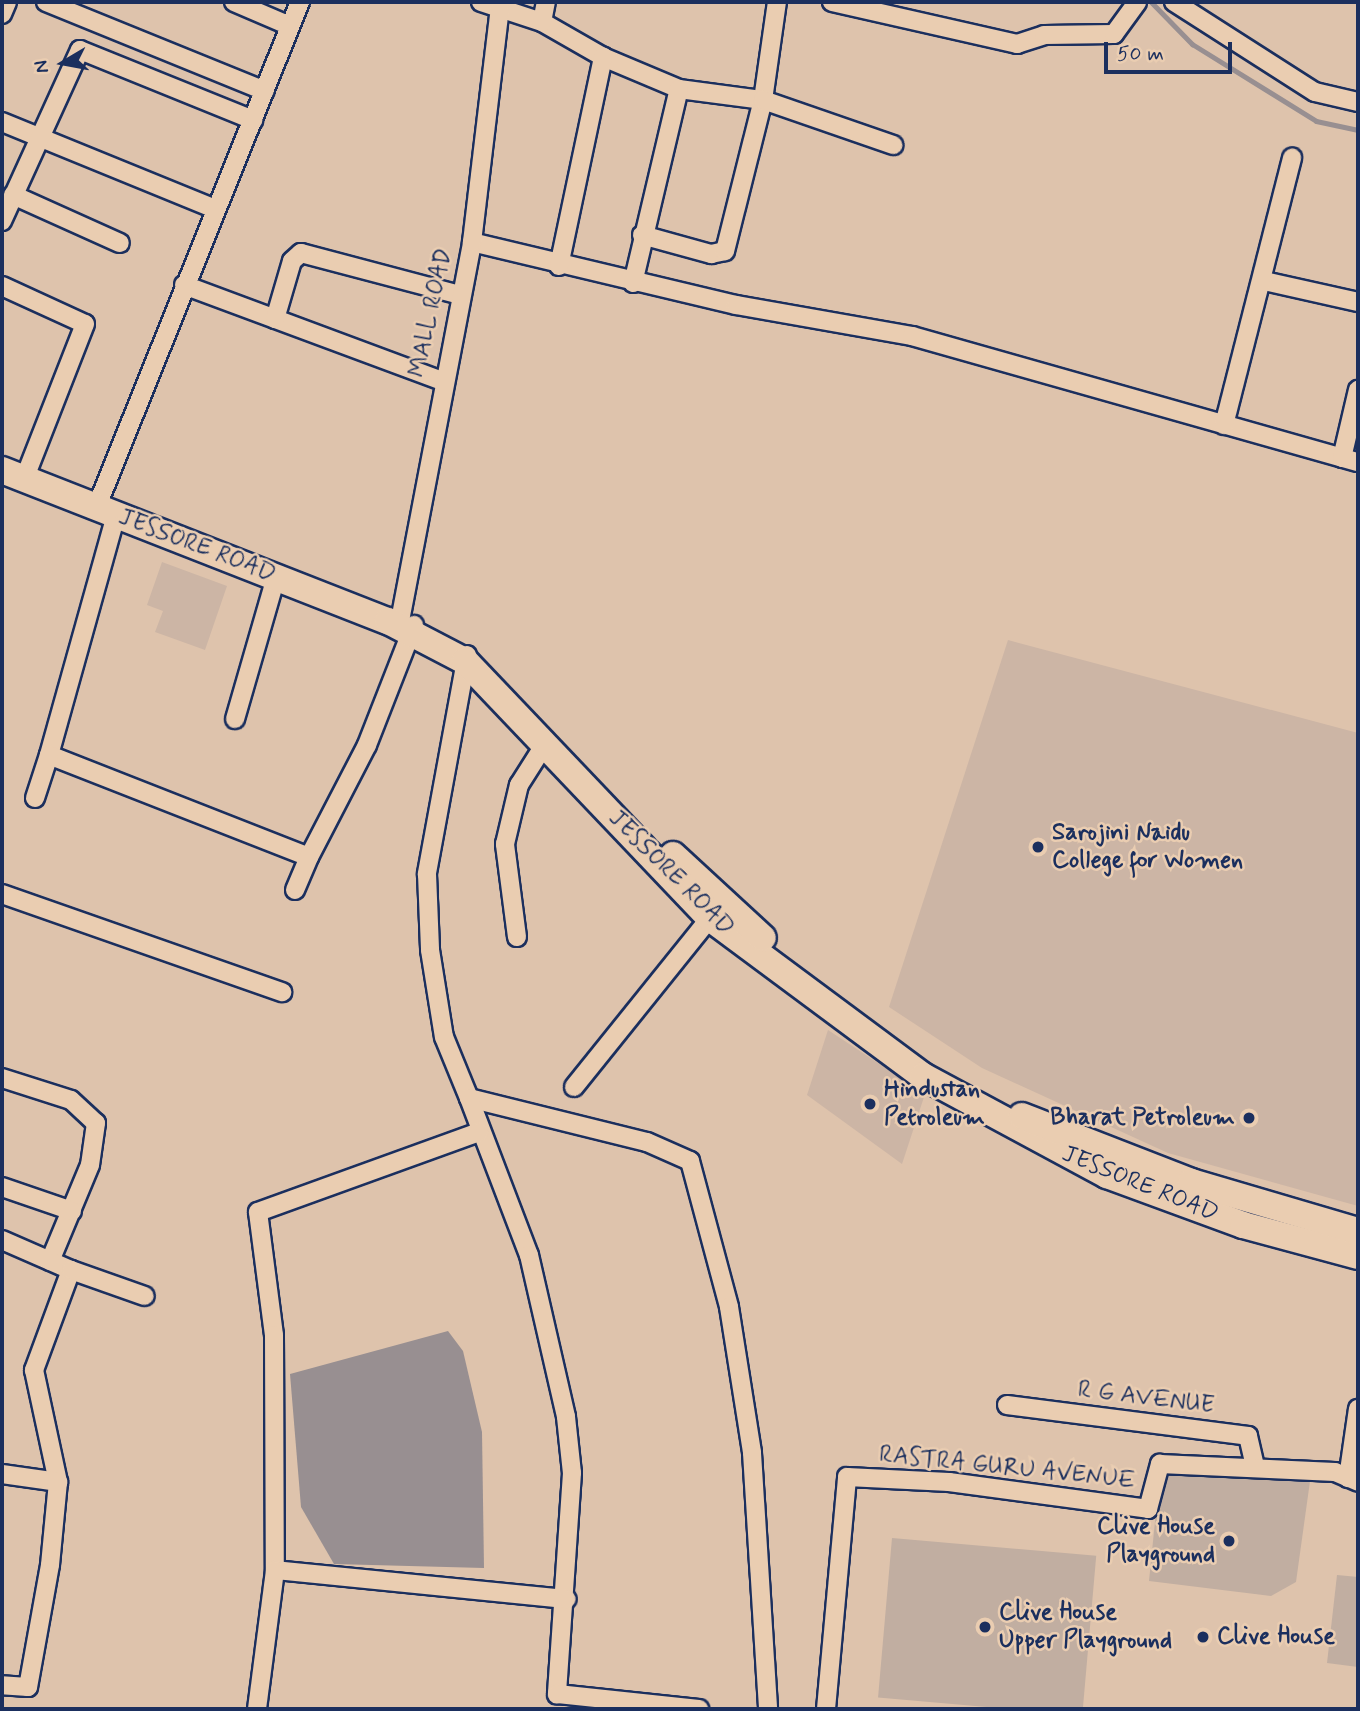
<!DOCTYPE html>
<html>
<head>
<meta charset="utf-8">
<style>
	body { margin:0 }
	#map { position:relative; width:1360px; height:1711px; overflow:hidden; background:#dec3ac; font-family:Mynerve,sans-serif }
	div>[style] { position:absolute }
	.built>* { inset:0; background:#ccb5a5 }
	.green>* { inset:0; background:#c1aea1; transform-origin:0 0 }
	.water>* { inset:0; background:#988f91 }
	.stream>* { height:5px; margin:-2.5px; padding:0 2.5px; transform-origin:2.5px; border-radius:2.5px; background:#988f91 }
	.roads { filter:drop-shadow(2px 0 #1b2f5e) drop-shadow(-2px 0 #1b2f5e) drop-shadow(0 2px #1b2f5e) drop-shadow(0 -2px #1b2f5e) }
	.minor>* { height:18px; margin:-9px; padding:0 9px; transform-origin:9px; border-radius:9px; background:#eacdb1 }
	.primary>* { height:26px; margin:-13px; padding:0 13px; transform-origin:13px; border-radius:13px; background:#eacdb1 }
	.dots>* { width:19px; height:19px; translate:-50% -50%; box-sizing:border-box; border:4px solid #eacdb1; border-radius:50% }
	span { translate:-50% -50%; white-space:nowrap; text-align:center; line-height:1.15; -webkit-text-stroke:5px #eacdb1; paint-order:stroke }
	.street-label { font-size:24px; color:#1b2f5e }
	.poi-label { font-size:24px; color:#1b2f5e; font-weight:700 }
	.left { translate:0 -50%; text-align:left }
	.right { translate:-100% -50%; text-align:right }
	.frame { position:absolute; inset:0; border:4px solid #1b2f5e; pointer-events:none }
	.north { position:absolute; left:28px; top:28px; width:70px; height:70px; -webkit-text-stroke:5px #eacdb1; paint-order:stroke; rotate:260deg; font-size:19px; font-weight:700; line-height:28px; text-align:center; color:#1b2f5e }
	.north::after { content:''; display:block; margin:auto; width:24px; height:32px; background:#1b2f5e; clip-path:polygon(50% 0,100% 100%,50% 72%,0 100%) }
	.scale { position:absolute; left:1104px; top:42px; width:128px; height:32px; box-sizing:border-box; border:4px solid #1b2f5e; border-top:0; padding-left:9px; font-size:21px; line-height:24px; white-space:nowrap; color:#1b2f5e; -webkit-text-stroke:5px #eacdb1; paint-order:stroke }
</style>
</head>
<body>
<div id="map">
	<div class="built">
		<i style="clip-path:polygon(162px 562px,227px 586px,205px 650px,155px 632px,163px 611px,147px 605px)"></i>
		<i style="clip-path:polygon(1008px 640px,1358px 733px,1358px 1206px,1168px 1153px,982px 1068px,889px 1007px)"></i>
		<i style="clip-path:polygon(828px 1030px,925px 1094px,902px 1164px,807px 1095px)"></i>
	</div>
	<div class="green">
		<i style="clip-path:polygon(1160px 1472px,1311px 1474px,1296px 1582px,1271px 1596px,1149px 1581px)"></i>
		<i style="left:892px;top:1538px;width:205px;height:160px;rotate:5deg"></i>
		<i style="clip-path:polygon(1337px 1575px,1358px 1577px,1358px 1667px,1327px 1663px)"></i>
	</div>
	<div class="water">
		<i style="clip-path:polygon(448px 1331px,463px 1351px,482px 1432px,484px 1568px,334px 1564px,301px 1507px,290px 1374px)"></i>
	</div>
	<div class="stream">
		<i style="left:1151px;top:2px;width:59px;rotate:45.7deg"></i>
		<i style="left:1192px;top:44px;width:146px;rotate:31.8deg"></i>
		<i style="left:1316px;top:121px;width:43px;rotate:12.1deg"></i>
	</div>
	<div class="roads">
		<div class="minor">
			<i style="left:46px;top:2px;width:236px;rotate:22.1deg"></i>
			<i style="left:234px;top:2px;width:61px;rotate:23.2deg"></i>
			<i style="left:481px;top:2px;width:64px;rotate:18.2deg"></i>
			<i style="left:542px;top:22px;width:70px;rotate:29.8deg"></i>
			<i style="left:603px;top:57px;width:82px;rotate:22.8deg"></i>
			<i style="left:679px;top:89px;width:85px;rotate:7.5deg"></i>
			<i style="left:763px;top:100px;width:99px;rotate:-81.9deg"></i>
			<i style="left:832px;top:2px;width:190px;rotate:12.8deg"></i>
			<i style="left:1017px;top:44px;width:28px;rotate:-18deg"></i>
			<i style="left:1044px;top:35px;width:70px;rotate:-0.8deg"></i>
			<i style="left:1114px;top:34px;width:39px;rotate:-54deg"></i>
			<i style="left:1174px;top:2px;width:167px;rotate:32.6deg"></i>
			<i style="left:1315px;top:92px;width:44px;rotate:13.1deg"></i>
			<i style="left:2px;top:14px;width:13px;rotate:-67deg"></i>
			<i style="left:542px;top:22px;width:20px;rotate:-79deg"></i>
			<i style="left:2px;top:122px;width:230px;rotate:22.2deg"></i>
			<i style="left:13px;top:195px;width:117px;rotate:24.2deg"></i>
			<i style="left:2px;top:221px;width:188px;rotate:-65.5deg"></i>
			<i style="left:80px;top:50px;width:187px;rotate:22deg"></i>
			<i style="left:642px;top:235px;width:72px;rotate:15.4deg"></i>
			<i style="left:711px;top:254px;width:14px;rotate:-12deg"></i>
			<i style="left:725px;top:251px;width:156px;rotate:-75.9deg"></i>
			<i style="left:763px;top:100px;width:138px;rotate:19.1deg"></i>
			<i style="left:472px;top:242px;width:271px;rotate:13.4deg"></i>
			<i style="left:736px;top:305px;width:179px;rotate:10deg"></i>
			<i style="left:912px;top:336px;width:463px;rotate:15.8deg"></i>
			<i style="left:559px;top:266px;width:214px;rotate:-78.1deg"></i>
			<i style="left:1264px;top:281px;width:96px;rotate:12.6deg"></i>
			<i style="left:633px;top:283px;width:199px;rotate:-76.7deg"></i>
			<i style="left:184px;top:285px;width:273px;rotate:20.4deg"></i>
			<i style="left:2px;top:286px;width:91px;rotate:24.6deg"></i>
			<i style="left:85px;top:324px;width:154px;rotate:111.4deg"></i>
			<i style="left:275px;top:319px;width:60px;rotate:-73.7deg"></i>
			<i style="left:292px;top:261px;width:12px;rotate:-42deg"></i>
			<i style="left:301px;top:253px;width:164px;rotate:14.8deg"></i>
			<i style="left:1224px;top:425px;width:276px;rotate:-75.7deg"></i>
			<i style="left:1342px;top:458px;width:70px;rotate:-76.8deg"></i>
			<i style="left:101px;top:496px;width:533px;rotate:-68.06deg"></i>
			<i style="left:116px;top:515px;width:249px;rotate:105.6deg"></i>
			<i style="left:49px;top:755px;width:279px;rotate:21.4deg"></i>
			<i style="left:309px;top:857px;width:126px;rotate:-62.6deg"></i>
			<i style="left:367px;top:745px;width:129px;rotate:-68.6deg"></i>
			<i style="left:399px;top:626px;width:391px;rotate:-79.2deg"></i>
			<i style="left:472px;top:242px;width:236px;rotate:-83.2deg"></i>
			<i style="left:467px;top:655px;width:223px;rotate:100.4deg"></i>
			<i style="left:427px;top:874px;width:76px;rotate:87.7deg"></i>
			<i style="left:430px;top:950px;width:88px;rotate:80.9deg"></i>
			<i style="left:444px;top:1037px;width:66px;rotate:67.7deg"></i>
			<i style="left:469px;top:1098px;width:183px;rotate:13.9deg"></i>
			<i style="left:647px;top:1142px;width:47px;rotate:23.8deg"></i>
			<i style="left:690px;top:1161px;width:151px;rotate:75deg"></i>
			<i style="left:729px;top:1307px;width:148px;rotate:81deg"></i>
			<i style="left:752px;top:1453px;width:256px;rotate:86.4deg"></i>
			<i style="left:235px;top:719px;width:148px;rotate:-73.9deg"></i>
			<i style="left:35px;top:798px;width:45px;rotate:-72deg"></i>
			<i style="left:295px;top:890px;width:36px;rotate:-67deg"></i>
			<i style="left:2px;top:894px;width:297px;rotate:19.3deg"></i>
			<i style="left:517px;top:937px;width:94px;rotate:-97.4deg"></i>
			<i style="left:505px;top:844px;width:61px;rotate:-76.7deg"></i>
			<i style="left:519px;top:785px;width:49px;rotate:-57.6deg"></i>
			<i style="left:2px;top:1078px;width:72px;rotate:17.7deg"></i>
			<i style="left:71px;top:1100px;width:34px;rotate:43deg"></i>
			<i style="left:96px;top:1123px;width:42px;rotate:98.1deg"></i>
			<i style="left:90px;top:1165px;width:104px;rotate:112.6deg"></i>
			<i style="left:574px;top:1087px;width:217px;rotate:-51.2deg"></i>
			<i style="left:469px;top:1098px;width:168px;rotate:69.1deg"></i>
			<i style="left:529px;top:1255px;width:166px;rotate:77.1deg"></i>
			<i style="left:566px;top:1417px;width:56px;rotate:83.9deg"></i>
			<i style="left:572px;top:1473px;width:222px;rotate:93.9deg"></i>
			<i style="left:557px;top:1694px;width:143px;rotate:6deg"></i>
			<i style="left:479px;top:1132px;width:235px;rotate:160.1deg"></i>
			<i style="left:258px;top:1212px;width:124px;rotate:82.6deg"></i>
			<i style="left:274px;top:1335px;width:235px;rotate:89.8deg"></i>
			<i style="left:275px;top:1570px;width:293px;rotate:5.7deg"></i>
			<i style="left:2px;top:1187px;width:74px;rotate:18.9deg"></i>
			<i style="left:2px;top:1240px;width:75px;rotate:23.5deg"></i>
			<i style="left:71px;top:1270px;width:107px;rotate:110.3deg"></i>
			<i style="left:34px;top:1370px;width:115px;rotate:77.9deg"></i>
			<i style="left:58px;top:1482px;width:83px;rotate:95.5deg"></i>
			<i style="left:50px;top:1565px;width:124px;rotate:100.2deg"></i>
			<i style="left:28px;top:1687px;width:26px;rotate:-176deg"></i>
			<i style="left:71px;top:1270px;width:78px;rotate:19.4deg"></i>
			<i style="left:1007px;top:1405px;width:243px;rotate:7.3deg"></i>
			<i style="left:1248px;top:1436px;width:31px;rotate:77deg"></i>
			<i style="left:2px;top:1474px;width:57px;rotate:8.1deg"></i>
			<i style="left:1348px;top:1478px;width:70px;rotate:-81.8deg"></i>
			<i style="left:257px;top:1709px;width:140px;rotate:-82.6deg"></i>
			<i style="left:826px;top:1709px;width:233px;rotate:-84.8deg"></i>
			<i style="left:847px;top:1477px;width:102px;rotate:2.8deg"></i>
			<i style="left:949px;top:1482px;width:201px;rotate:7.7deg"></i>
			<i style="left:1148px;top:1509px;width:47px;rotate:-75.1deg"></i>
			<i style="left:1160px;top:1464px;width:175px;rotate:2.6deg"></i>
			<i style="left:1335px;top:1472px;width:25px;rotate:23deg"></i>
		</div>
		<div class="primary">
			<i style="left:2px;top:470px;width:414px;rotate:21.4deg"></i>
			<i style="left:388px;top:621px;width:87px;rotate:27.5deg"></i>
			<i style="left:465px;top:661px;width:355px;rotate:46.4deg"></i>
			<i style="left:710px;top:918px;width:265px;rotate:36.6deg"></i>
			<i style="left:923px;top:1076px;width:209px;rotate:28.3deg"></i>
			<i style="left:1107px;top:1175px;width:145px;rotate:20.2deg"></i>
			<i style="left:1243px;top:1225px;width:119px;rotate:15.1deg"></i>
			<i style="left:673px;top:855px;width:122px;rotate:42.7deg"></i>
			<i style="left:1022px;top:1116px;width:181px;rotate:21.3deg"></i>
			<i style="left:1191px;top:1182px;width:174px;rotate:16.4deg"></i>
		</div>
	</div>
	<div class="dots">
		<i style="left:1038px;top:847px;background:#1b2f5e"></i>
		<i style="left:870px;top:1104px;background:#1b2f5e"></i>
		<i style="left:1249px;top:1118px;background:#1b2f5e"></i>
		<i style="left:1229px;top:1541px;background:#1b2f5e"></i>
		<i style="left:985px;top:1627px;background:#1b2f5e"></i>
		<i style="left:1203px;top:1637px;background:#1b2f5e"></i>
	</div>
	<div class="street-label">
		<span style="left:431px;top:313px;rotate:-78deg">MALL ROAD</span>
		<span style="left:197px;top:546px;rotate:21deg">JESSORE ROAD</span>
		<span style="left:671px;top:873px;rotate:45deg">JESSORE ROAD</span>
		<span style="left:1140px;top:1184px;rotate:22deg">JESSORE ROAD</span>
		<span style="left:1146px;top:1398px;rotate:7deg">R G AVENUE</span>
		<span style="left:1007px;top:1468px;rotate:6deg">RASTRA GURU AVENUE</span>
	</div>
	<div class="poi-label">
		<span class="left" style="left:1052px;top:847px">Sarojini Naidu<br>College for Women</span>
		<span class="left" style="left:884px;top:1104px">Hindustan<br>Petroleum</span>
		<span class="right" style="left:1235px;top:1118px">Bharat Petroleum</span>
		<span class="right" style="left:1215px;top:1541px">Clive House<br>Playground</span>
		<span class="left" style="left:999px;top:1627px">Clive House<br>Upper Playground</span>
		<span class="left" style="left:1217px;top:1637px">Clive House</span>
	</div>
	<div class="frame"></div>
	<div class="north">N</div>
	<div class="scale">50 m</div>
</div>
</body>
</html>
